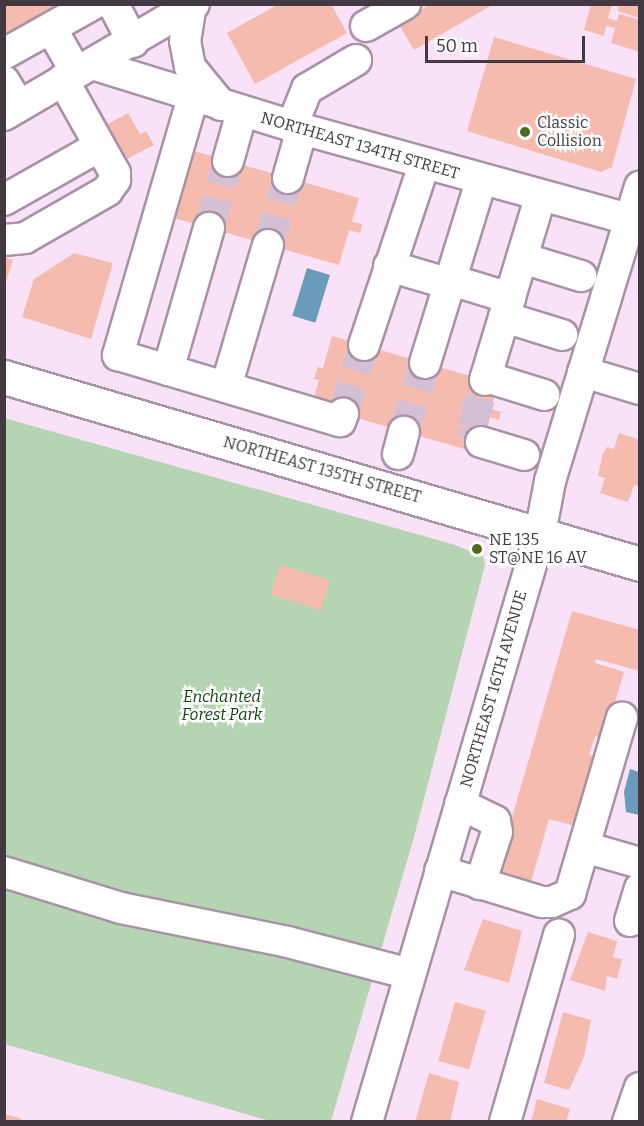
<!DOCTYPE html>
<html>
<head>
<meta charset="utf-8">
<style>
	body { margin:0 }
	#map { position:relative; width:644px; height:1126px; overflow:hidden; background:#f9e2f8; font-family:Bitter,serif }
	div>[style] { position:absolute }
	.green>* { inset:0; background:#b5d4b1 }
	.water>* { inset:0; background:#699cba; transform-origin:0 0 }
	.building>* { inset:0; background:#f6bbaf; transform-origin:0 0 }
	.minor-tunnel>* { height:30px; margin-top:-15px; transform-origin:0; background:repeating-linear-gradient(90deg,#d4c0d4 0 30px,transparent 0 45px) }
	.roads { filter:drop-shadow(2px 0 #a792a6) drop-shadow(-2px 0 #a792a6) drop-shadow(0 2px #a792a6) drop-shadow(0 -2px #a792a6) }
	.minor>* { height:30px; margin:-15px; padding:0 15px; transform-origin:15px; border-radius:15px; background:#fff }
	.major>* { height:33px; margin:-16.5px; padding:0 16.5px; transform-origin:16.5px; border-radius:16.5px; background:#fff }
	.dots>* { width:16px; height:16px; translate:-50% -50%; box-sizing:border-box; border:3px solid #fff; border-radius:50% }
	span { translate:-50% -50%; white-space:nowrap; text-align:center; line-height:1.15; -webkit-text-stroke:5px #fff; paint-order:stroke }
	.poi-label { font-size:16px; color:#423942 }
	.left { translate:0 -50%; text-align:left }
	.street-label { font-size:16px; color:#423942 }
	.park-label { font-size:16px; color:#11450e; font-style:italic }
	.frame { position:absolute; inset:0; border:6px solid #423942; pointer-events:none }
	.scale { position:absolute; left:425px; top:36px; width:160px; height:27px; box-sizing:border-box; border:3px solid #423942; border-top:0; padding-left:8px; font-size:18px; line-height:21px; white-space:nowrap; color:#423942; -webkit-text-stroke:4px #fff; paint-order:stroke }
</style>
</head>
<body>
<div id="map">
	<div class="green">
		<i style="clip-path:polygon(4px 418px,452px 544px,483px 556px,485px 565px,414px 837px,331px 1121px,270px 1121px,5px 1044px)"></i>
	</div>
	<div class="water">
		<i style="left:307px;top:268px;width:24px;height:50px;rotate:17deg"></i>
		<i style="clip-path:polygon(630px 769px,639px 772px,639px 815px,626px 812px,624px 792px)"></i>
	</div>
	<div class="building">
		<i style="clip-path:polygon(4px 4px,69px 4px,4px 40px)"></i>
		<i style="clip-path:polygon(279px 4px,331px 4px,347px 33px,255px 84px,227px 33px)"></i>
		<i style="clip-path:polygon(431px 4px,494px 4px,414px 50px,398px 23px)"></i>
		<i style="clip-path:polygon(591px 4px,612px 4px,608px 18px,617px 21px,619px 14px,640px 20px,640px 52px,611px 43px,615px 28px,606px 26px,604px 36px,584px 30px)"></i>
		<i style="clip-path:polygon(612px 4px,640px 4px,640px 18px,617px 11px,619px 7px)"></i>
		<i style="clip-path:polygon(494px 37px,636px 79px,612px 167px,601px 172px,467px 131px)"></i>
		<i style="clip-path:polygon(128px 113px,140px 134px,146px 131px,154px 145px,127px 159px,108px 124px)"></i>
		<i style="clip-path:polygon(194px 151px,359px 198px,352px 222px,362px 224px,360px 233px,349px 230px,339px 265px,174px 218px,181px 194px,175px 193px,179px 180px,185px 181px)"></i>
		<i style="clip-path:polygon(74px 253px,113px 263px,91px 339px,22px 317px,34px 279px)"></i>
		<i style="clip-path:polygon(4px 257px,13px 260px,5px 285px,4px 285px)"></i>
		<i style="clip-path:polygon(332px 336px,498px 384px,491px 409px,501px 412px,499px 420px,489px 417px,478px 453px,312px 405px,319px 380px,314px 379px,318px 367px,323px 368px)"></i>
		<i style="clip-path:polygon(619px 433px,640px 440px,640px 486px,634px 485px,628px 502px,600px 493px,605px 478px,598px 476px,603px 453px,607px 447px,614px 449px)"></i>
		<i style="left:280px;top:565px;width:52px;height:31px;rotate:17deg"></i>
		<i style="clip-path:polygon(572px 611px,640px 630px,640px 671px,596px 659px,595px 663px,624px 672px,604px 739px,595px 736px,589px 755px,599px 758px,579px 827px,549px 819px,529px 889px,494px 879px)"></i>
		<i style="clip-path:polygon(483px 919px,522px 931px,509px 983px,464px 970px)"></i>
		<i style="clip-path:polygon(588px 932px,617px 941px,613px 957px,622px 959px,617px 979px,607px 976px,605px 991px,570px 980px)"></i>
		<i style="left:455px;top:1002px;width:32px;height:61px;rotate:16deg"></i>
		<i style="clip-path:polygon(563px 1012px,591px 1020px,584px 1057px,569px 1090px,544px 1083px)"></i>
		<i style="clip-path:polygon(429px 1073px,459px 1082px,450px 1122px,415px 1122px)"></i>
		<i style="clip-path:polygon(537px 1099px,570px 1109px,566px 1122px,531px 1122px)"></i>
		<i style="clip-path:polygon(4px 1114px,22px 1119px,21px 1122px,4px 1122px)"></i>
	</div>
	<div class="minor-tunnel">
		<i style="left:209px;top:228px;width:70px;rotate:-74.2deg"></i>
		<i style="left:268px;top:245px;width:70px;rotate:-73.4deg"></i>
		<i style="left:343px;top:414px;width:72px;rotate:-73.1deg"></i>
		<i style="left:404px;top:432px;width:72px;rotate:-73.1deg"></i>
		<i style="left:481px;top:442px;width:10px;rotate:-143deg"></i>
		<i style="left:473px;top:436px;width:9px;rotate:-96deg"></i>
		<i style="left:472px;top:427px;width:49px;rotate:-74.5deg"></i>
	</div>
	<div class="roads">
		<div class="minor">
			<i style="left:113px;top:4px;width:43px;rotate:62.2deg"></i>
			<i style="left:191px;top:4px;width:37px;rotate:99deg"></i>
			<i style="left:185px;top:41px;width:26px;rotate:79deg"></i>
			<i style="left:190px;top:67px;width:49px;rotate:50.8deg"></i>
			<i style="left:366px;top:26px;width:45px;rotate:-29.4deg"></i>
			<i style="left:51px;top:28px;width:51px;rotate:60.4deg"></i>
			<i style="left:4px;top:54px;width:102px;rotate:-29.3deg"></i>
			<i style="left:92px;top:64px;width:220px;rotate:17.2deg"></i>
			<i style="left:302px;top:129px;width:351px;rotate:15.4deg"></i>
			<i style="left:4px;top:81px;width:29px;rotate:59deg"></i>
			<i style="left:193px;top:97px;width:269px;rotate:106.2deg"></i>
			<i style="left:118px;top:355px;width:232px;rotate:16.6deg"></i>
			<i style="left:340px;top:421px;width:8px;rotate:-67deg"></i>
			<i style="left:4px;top:115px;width:220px;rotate:-30.3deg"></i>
			<i style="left:292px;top:126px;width:40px;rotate:-68deg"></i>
			<i style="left:307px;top:89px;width:57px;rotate:-30.6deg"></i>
			<i style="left:228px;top:161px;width:51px;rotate:-74.1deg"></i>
			<i style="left:288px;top:178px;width:51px;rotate:-74.1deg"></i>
			<i style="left:4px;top:200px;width:110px;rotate:-29.4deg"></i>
			<i style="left:4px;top:240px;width:21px;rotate:-5deg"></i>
			<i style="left:25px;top:238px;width:95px;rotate:-29.8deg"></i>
			<i style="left:107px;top:191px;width:14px;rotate:-54deg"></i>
			<i style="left:115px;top:180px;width:7px;rotate:-90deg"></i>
			<i style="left:115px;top:173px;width:107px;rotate:-119.2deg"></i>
			<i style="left:522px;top:258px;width:62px;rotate:17deg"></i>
			<i style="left:389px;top:266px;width:64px;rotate:16.4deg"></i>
			<i style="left:451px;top:280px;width:62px;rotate:17deg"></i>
			<i style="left:504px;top:317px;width:61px;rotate:17.2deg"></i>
			<i style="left:364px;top:345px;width:190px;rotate:-71.6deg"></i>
			<i style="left:425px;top:363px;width:190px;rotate:-72.9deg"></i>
			<i style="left:168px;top:370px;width:148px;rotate:-73.9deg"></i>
			<i style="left:583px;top:372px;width:59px;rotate:16.6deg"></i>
			<i style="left:486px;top:377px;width:61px;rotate:17.2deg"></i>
			<i style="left:485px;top:380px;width:190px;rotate:-73.2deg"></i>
			<i style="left:226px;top:387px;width:148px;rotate:-73.5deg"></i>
			<i style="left:481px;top:442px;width:45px;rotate:16.8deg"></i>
			<i style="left:398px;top:454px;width:23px;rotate:-75deg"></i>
			<i style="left:460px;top:804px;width:39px;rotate:26deg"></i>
			<i style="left:495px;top:821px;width:11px;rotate:80deg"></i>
			<i style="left:497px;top:832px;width:55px;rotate:108.1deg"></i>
			<i style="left:584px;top:847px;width:58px;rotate:15.9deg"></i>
			<i style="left:440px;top:871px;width:107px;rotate:16.9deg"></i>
			<i style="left:542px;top:902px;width:10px"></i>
			<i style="left:552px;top:902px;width:20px;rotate:-24deg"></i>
			<i style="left:570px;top:894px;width:184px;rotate:-73.6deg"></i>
			<i style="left:4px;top:872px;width:122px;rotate:17.1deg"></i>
			<i style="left:121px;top:908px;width:170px;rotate:11.5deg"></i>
			<i style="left:288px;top:942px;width:126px;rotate:14.7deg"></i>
			<i style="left:630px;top:921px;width:34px;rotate:-73deg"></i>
			<i style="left:367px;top:1122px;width:613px;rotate:-73.61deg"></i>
			<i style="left:540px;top:534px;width:54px;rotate:-79.3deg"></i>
			<i style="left:550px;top:481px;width:308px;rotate:-73deg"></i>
			<i style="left:505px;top:1122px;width:195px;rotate:-73.9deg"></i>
			<i style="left:628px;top:1122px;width:36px;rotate:-71deg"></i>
		</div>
		<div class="major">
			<i style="left:4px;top:377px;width:663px;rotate:16.38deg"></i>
		</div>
	</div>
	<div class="dots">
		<i style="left:525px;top:132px;background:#4f6a1d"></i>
		<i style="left:477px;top:549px;background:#4f6a1d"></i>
	</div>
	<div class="poi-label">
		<span class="left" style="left:537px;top:132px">Classic<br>Collision</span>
		<span class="left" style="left:489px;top:549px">NE 135<br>ST@NE 16 AV</span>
	</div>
	<div class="street-label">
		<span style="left:360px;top:146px;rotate:16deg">NORTHEAST 134TH STREET</span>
		<span style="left:322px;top:470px;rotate:16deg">NORTHEAST 135TH STREET</span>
		<span style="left:494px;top:689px;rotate:-74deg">NORTHEAST 16TH AVENUE</span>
	</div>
	<div class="park-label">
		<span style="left:222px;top:706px">Enchanted<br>Forest Park</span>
	</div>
	<div class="frame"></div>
	<div class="scale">50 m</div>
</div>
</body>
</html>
